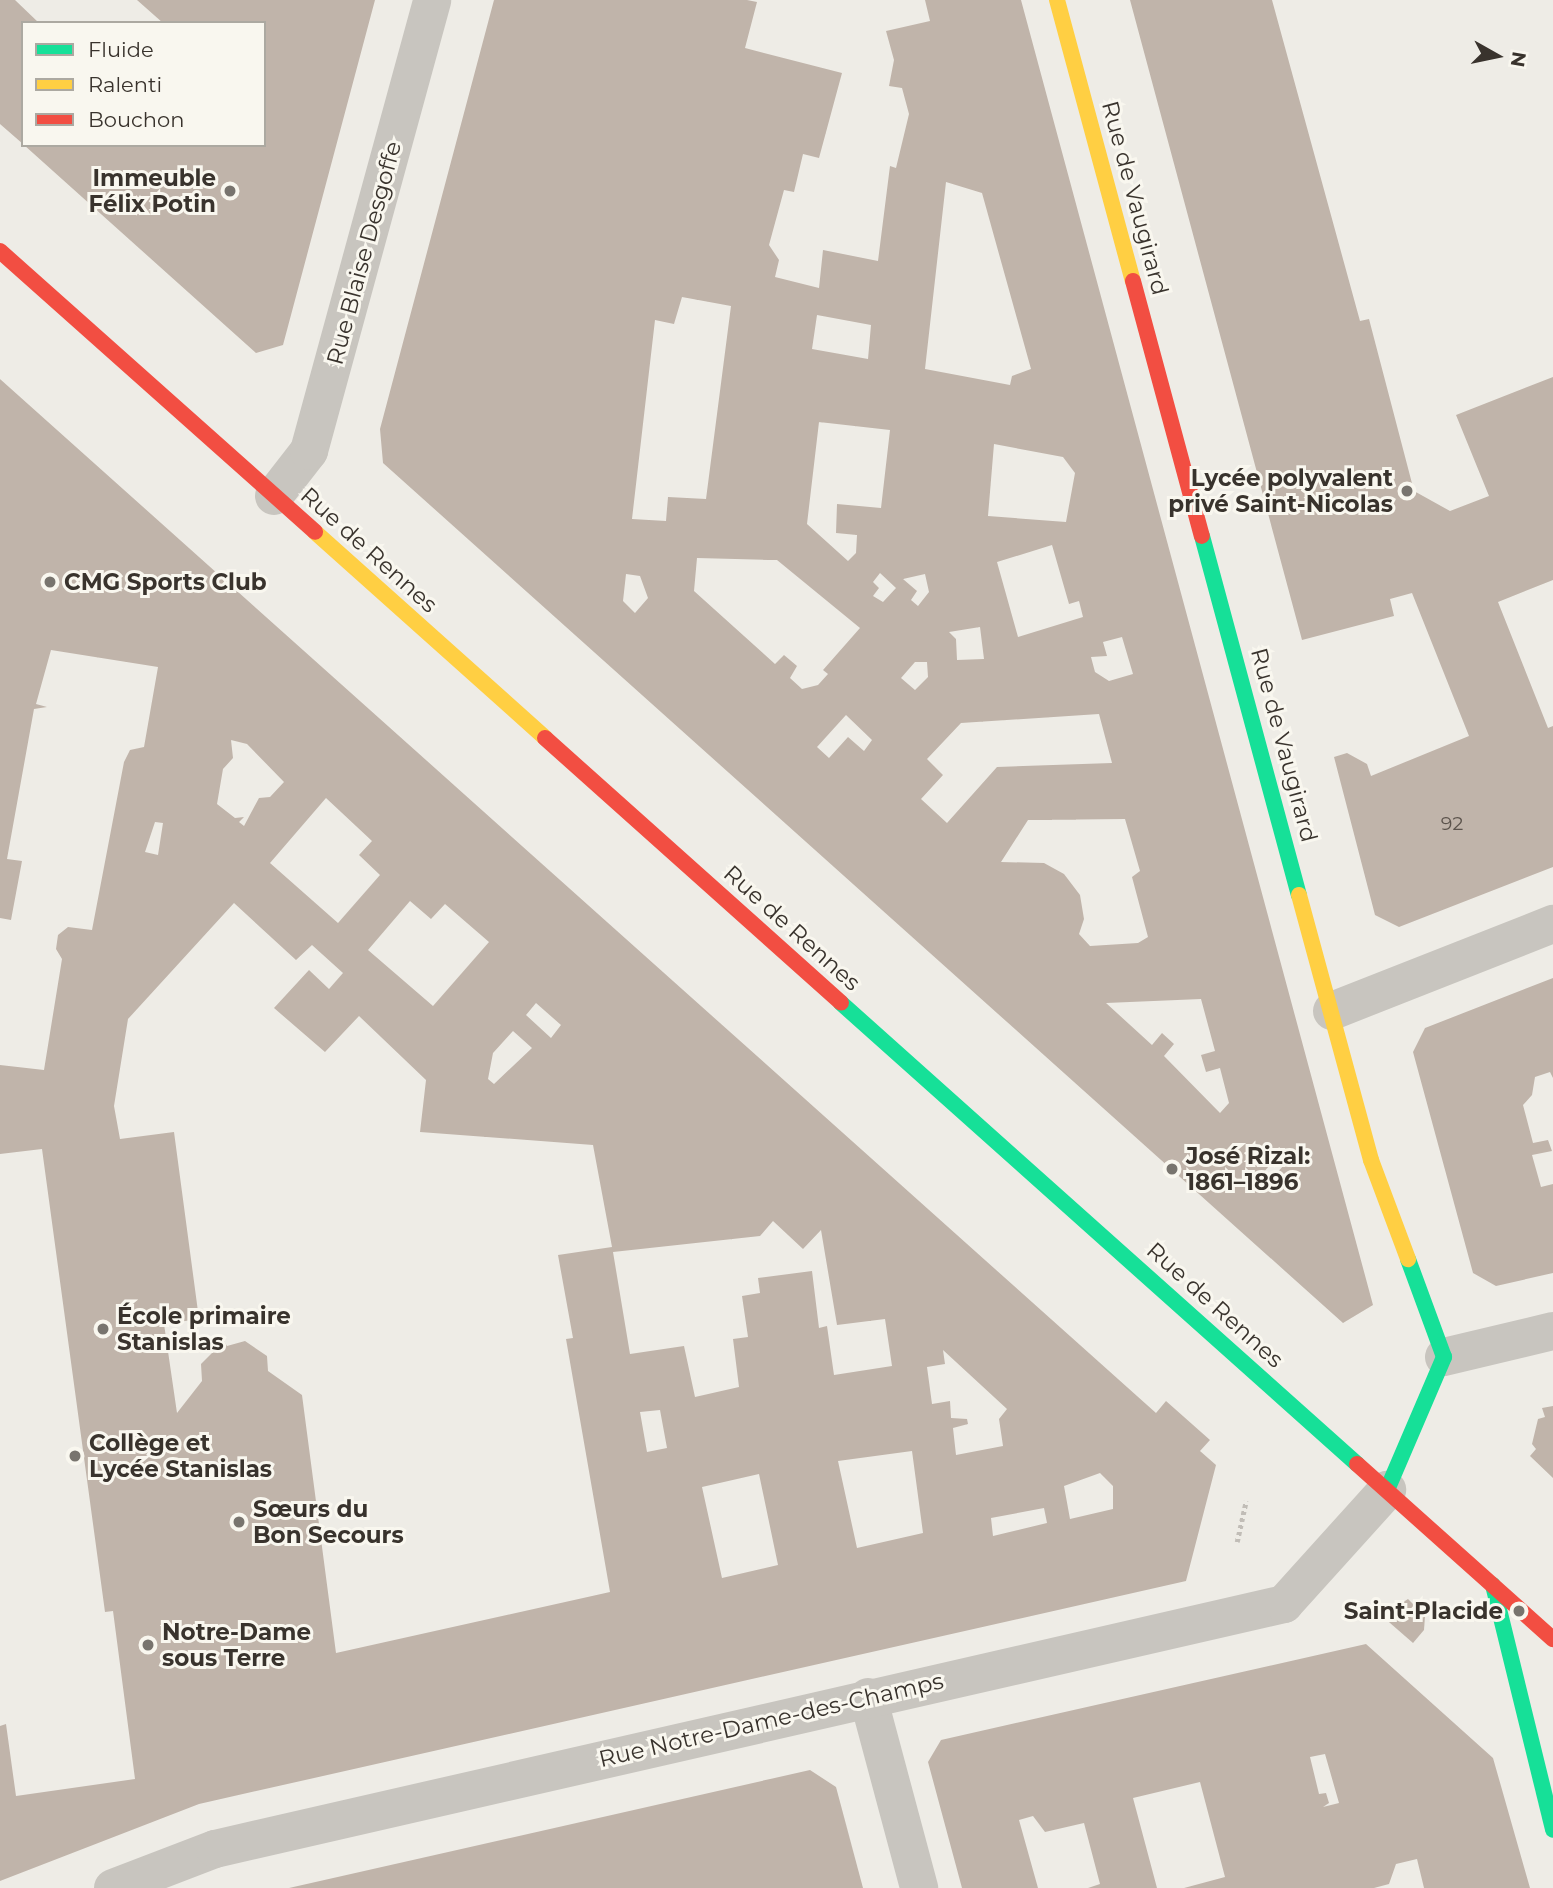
<!DOCTYPE html>
<html>
<head>
<meta charset="utf-8">
<style>
	body { margin:0 }
	#map { position:relative; width:1553px; height:1888px; overflow:hidden; background:#eeece6; font-family:Montserrat,sans-serif }
	div>[style] { position:absolute }
	.building>* { inset:0; background:#c0b4aa }
	.path>* { height:4.5px; margin-top:-2.25px; transform-origin:0; background:repeating-linear-gradient(90deg,#c1bdb7 0 3.5px,transparent 0 7px) }
	.street>* { height:38px; margin:-19px; padding:0 19px; transform-origin:19px; border-radius:19px; background:#c8c5bf }
	.fast>* { height:16px; margin:-8px; padding:0 8px; transform-origin:8px; border-radius:8px; background:#16e098 }
	.slow>* { height:16px; margin:-8px; padding:0 8px; transform-origin:8px; border-radius:8px; background:#ffcf43 }
	.jam>* { height:16px; margin:-8px; padding:0 8px; transform-origin:8px; border-radius:8px; background:#f24e42 }
	.dots>* { width:19px; height:19px; translate:-50% -50%; box-sizing:border-box; border:4px solid #f9f7ef; border-radius:50% }
	span { translate:-50% -50%; white-space:nowrap; text-align:center; line-height:1.15; -webkit-text-stroke:6px #f9f7ef; paint-order:stroke }
	.number-label { font-size:19px; color:#5b534c }
	.number-label span { -webkit-text-stroke-width:0 }
	.poi-label { font-size:23px; color:#39332d; font-weight:700 }
	.right { translate:-100% -50%; text-align:right }
	.left { translate:0 -50%; text-align:left }
	.street-label { font-size:23px; color:#39332d }
	.legend { position:absolute; left:21px; top:21px; width:245px; height:126px; box-sizing:border-box; background:#f9f7ef; border:2px solid #aca9a1; margin:0; padding:9px 12px; list-style:none; font-size:21px; color:#39332d }
	.legend li { display:flex; align-items:center; gap:14px; height:35px }
	.legend b { width:35px; border:2px solid #aca9a1 }
	.north { position:absolute; left:1462px; top:21px; width:70px; height:70px; -webkit-text-stroke:5px #f9f7ef; paint-order:stroke; rotate:99deg; font-size:19px; font-weight:700; line-height:28px; text-align:center; color:#39332d }
	.north::after { content:''; display:block; margin:auto; width:24px; height:32px; background:#39332d; clip-path:polygon(50% 0,100% 100%,50% 72%,0 100%) }
</style>
</head>
<body>
<div id="map">
	<div class="building">
		<i style="clip-path:polygon(0 0,15px 0,39px 23px,23px 23px,23px 144px,0 124px)"></i>
		<i style="clip-path:polygon(137px 0,375px 0,283px 345px,256px 353px,24px 145px,264px 145px,264px 23px,163px 23px)"></i>
		<i style="clip-path:polygon(evenodd,494px 0,747px 0,757px 2px,745px 48px,842px 73px,819px 158px,803px 154px,794px 192px,784px 190px,769px 245px,779px 260px,775px 277px,819px 288px,823px 250px,878px 261px,890px 166px,896px 168px,909px 114px,902px 88px,889px 86px,894px 60px,886px 31px,930px 21px,925px 0,1021px 0,1373px 1305px,1343px 1323px,383px 463px,380px 429px,494px 0,946px 182px,982px 193px,1031px 369px,1012px 376px,1010px 385px,925px 369px,946px 182px,494px 0,682px 297px,731px 306px,706px 499px,668px 497px,666px 521px,632px 519px,655px 320px,674px 324px,682px 297px,494px 0,817px 315px,871px 325px,868px 359px,812px 349px,817px 315px,494px 0,819px 422px,890px 430px,881px 508px,837px 504px,836px 533px,857px 535px,856px 553px,848px 561px,807px 524px,819px 422px,494px 0,994px 444px,1063px 457px,1075px 473px,1066px 522px,988px 516px,994px 444px,494px 0,1052px 545px,1069px 604px,1079px 601px,1083px 617px,1018px 637px,997px 562px,1052px 545px,494px 0,697px 558px,777px 560px,860px 628px,823px 670px,828px 674px,818px 685px,802px 689px,790px 678px,797px 666px,784px 655px,775px 664px,694px 591px,697px 558px,494px 0,880px 573px,896px 588px,883px 602px,873px 596px,879px 588px,873px 582px,880px 573px,494px 0,626px 574px,640px 576px,648px 598px,635px 613px,623px 601px,626px 574px,494px 0,925px 574px,929px 592px,918px 606px,911px 600px,917px 591px,903px 579px,925px 574px,494px 0,980px 627px,984px 659px,957px 660px,956px 639px,949px 632px,980px 627px,494px 0,1122px 637px,1133px 674px,1109px 681px,1095px 672px,1091px 657px,1107px 656px,1103px 642px,1122px 637px,494px 0,915px 662px,927px 662px,928px 677px,915px 690px,901px 678px,915px 662px,494px 0,1099px 714px,1112px 763px,997px 767px,947px 823px,921px 799px,943px 775px,927px 759px,961px 723px,1099px 714px,494px 0,846px 715px,872px 740px,864px 751px,848px 737px,829px 758px,817px 747px,846px 715px,494px 0,1125px 819px,1140px 871px,1132px 877px,1148px 937px,1138px 943px,1090px 946px,1079px 934px,1084px 919px,1080px 895px,1064px 874px,1044px 863px,1001px 862px,1028px 820px,1125px 819px,494px 0,1201px 999px,1215px 1051px,1201px 1055px,1206px 1072px,1220px 1068px,1229px 1103px,1220px 1113px,1164px 1056px,1174px 1044px,1162px 1033px,1152px 1045px,1106px 1003px,1201px 999px,494px 0,1277px 1156px,1286px 1163px,1272px 1178px,1264px 1172px,1277px 1156px)"></i>
		<i style="clip-path:polygon(1130px 0,1272px 0,1360px 321px,1369px 319px,1414px 491px,1450px 511px,1489px 496px,1456px 415px,1553px 377px,1553px 580px,1498px 602px,1548px 728px,1553px 726px,1553px 867px,1399px 927px,1375px 915px,1334px 757px,1347px 753px,1367px 764px,1371px 776px,1469px 736px,1412px 593px,1390px 599px,1394px 616px,1302px 640px)"></i>
		<i style="clip-path:polygon(evenodd,0 379px,1156px 1413px,1166px 1401px,1210px 1440px,1200px 1451px,1216px 1465px,1186px 1581px,199px 1804px,0 1881px,0 1726px,6px 1724px,16px 1796px,135px 1779px,113px 1611px,105px 1612px,42px 1149px,0 1154px,0 1065px,44px 1070px,62px 959px,56px 949px,58px 935px,68px 927px,92px 930px,124px 762px,130px 750px,144px 747px,158px 667px,51px 650px,36px 704px,47px 707px,34px 709px,7px 859px,22px 861px,11px 920px,0 918px,0 379px,231px 740px,247px 744px,284px 782px,270px 797px,259px 798px,244px 826px,239px 822px,244px 817px,235px 818px,217px 804px,223px 769px,233px 758px,231px 740px,0 379px,326px 798px,372px 841px,359px 855px,380px 875px,338px 923px,270px 863px,326px 798px,0 379px,155px 822px,163px 823px,158px 855px,145px 852px,155px 822px,0 379px,410px 901px,431px 919px,445px 904px,489px 942px,433px 1006px,368px 950px,410px 901px,0 379px,234px 903px,296px 960px,312px 945px,343px 973px,329px 989px,309px 970px,274px 1008px,325px 1052px,359px 1016px,426px 1080px,420px 1132px,593px 1145px,612px 1247px,558px 1255px,573px 1338px,566px 1339px,610px 1592px,336px 1653px,302px 1395px,268px 1371px,267px 1356px,245px 1341px,227px 1346px,224px 1341px,201px 1364px,202px 1381px,177px 1413px,164px 1324px,199px 1319px,174px 1132px,120px 1139px,114px 1106px,128px 1019px,234px 903px,0 379px,536px 1003px,561px 1025px,551px 1038px,526px 1015px,536px 1003px,0 379px,513px 1031px,532px 1048px,494px 1084px,488px 1079px,493px 1053px,513px 1031px,0 379px,773px 1221px,803px 1249px,821px 1230px,837px 1325px,885px 1319px,892px 1366px,834px 1375px,827px 1326px,819px 1328px,812px 1271px,758px 1278px,760px 1293px,742px 1296px,748px 1337px,733px 1339px,739px 1387px,695px 1397px,684px 1346px,630px 1354px,613px 1252px,760px 1236px,773px 1221px,0 379px,943px 1350px,1007px 1409px,999px 1419px,1003px 1446px,956px 1455px,953px 1428px,968px 1424px,967px 1419px,951px 1418px,950px 1401px,932px 1404px,927px 1367px,945px 1364px,943px 1350px,0 379px,660px 1410px,667px 1448px,647px 1452px,640px 1412px,660px 1410px,0 379px,912px 1451px,923px 1533px,857px 1548px,838px 1461px,912px 1451px,0 379px,1100px 1473px,1113px 1486px,1113px 1509px,1070px 1519px,1064px 1486px,1100px 1473px,0 379px,759px 1474px,778px 1565px,722px 1578px,702px 1487px,759px 1474px,0 379px,1044px 1508px,1047px 1523px,993px 1536px,991px 1518px,1044px 1508px)"></i>
		<i style="clip-path:polygon(1553px 978px,1553px 1078px,1550px 1072px,1535px 1077px,1532px 1095px,1523px 1105px,1533px 1143px,1548px 1140px,1552px 1151px,1532px 1155px,1541px 1187px,1553px 1184px,1553px 1273px,1496px 1286px,1473px 1273px,1413px 1052px,1425px 1028px)"></i>
		<i style="clip-path:polygon(1553px 1406px,1553px 1478px,1530px 1456px,1536px 1449px,1532px 1444px,1538px 1419px,1545px 1417px,1542px 1408px)"></i>
		<i style="clip-path:polygon(1408px 1599px,1425px 1616px,1424px 1630px,1413px 1643px,1382px 1616px)"></i>
		<i style="clip-path:polygon(evenodd,1366px 1644px,1493px 1758px,1530px 1888px,1424px 1888px,1417px 1859px,1396px 1864px,1389px 1884px,1374px 1888px,1184px 1888px,1225px 1877px,1200px 1782px,1133px 1798px,1157px 1888px,1088px 1888px,1100px 1884px,1084px 1823px,1045px 1832px,1033px 1816px,1019px 1820px,1038px 1888px,962px 1888px,928px 1762px,941px 1740px,1366px 1644px,1325px 1754px,1339px 1803px,1323px 1807px,1329px 1803px,1326px 1793px,1319px 1794px,1310px 1757px,1325px 1754px)"></i>
		<i style="clip-path:polygon(810px 1770px,836px 1787px,863px 1888px,289px 1888px)"></i>
	</div>
	<div class="path">
		<i style="left:1237px;top:1542px;width:42px;rotate:-77.6deg"></i>
	</div>
	<div class="street">
		<i style="left:274px;top:496px;width:57px;rotate:-52.1deg"></i>
		<i style="left:309px;top:451px;width:467px;rotate:-74.7deg"></i>
		<i style="left:1332px;top:1011px;width:238px;rotate:-21.5deg"></i>
		<i style="left:1444px;top:1357px;width:112px;rotate:-13.4deg"></i>
		<i style="left:868px;top:1697px;width:198px;rotate:75deg"></i>
		<i style="left:113px;top:1888px;width:109px;rotate:-20.9deg"></i>
		<i style="left:215px;top:1849px;width:1097px;rotate:-12.91deg"></i>
		<i style="left:1284px;top:1604px;width:154px;rotate:-47.9deg"></i>
	</div>
	<div class="fast">
		<i style="left:1202px;top:536px;width:372px;rotate:74.9deg"></i>
		<i style="left:841px;top:1003px;width:692px;rotate:41.78deg"></i>
		<i style="left:1387px;top:1490px;width:145px;rotate:-66.8deg"></i>
		<i style="left:1444px;top:1357px;width:104px;rotate:-110.2deg"></i>
		<i style="left:1493px;top:1585px;width:252px;rotate:76.2deg"></i>
	</div>
	<div class="slow">
		<i style="left:1057px;top:0;width:291px;rotate:74.9deg"></i>
		<i style="left:315px;top:532px;width:309px;rotate:41.8deg"></i>
		<i style="left:1299px;top:895px;width:275px;rotate:74.8deg"></i>
		<i style="left:1371px;top:1160px;width:106px;rotate:69.5deg"></i>
	</div>
	<div class="jam">
		<i style="left:0;top:251px;width:422px;rotate:41.7deg"></i>
		<i style="left:1133px;top:281px;width:264px;rotate:74.9deg"></i>
		<i style="left:545px;top:738px;width:397px;rotate:41.8deg"></i>
		<i style="left:1357px;top:1464px;width:263px;rotate:41.8deg"></i>
	</div>
	<div class="dots">
		<i style="left:230px;top:191px;background:#78746e"></i>
		<i style="left:1407px;top:491px;background:#78746e"></i>
		<i style="left:50px;top:582px;background:#78746e"></i>
		<i style="left:1172px;top:1169px;background:#78746e"></i>
		<i style="left:103px;top:1329px;background:#78746e"></i>
		<i style="left:75px;top:1456px;background:#78746e"></i>
		<i style="left:239px;top:1522px;background:#78746e"></i>
		<i style="left:1519px;top:1611px;background:#78746e"></i>
		<i style="left:148px;top:1645px;background:#78746e"></i>
	</div>
	<div class="number-label">
		<span style="left:1452px;top:824px">92</span>
	</div>
	<div class="poi-label">
		<span class="right" style="left:216px;top:191px">Immeuble<br>Félix Potin</span>
		<span class="right" style="left:1393px;top:491px">Lycée polyvalent<br>privé Saint-Nicolas</span>
		<span class="left" style="left:64px;top:582px">CMG Sports Club</span>
		<span class="left" style="left:1186px;top:1169px">José Rizal:<br>1861–1896</span>
		<span class="left" style="left:117px;top:1329px">École primaire<br>Stanislas</span>
		<span class="left" style="left:89px;top:1456px">Collège et<br>Lycée Stanislas</span>
		<span class="left" style="left:253px;top:1522px">Sœurs du<br>Bon Secours</span>
		<span class="right" style="left:1503px;top:1611px">Saint-Placide</span>
		<span class="left" style="left:162px;top:1645px">Notre-Dame<br>sous Terre</span>
	</div>
	<div class="street-label">
		<span style="left:1135px;top:198px;rotate:75deg">Rue de Vaugirard</span>
		<span style="left:364px;top:253px;rotate:-75deg">Rue Blaise Desgoffe</span>
		<span style="left:369px;top:550px;rotate:42deg">Rue de Rennes</span>
		<span style="left:1284px;top:745px;rotate:75deg">Rue de Vaugirard</span>
		<span style="left:792px;top:928px;rotate:42deg">Rue de Rennes</span>
		<span style="left:1215px;top:1305px;rotate:42deg">Rue de Rennes</span>
		<span style="left:771px;top:1720px;rotate:-13deg">Rue Notre-Dame-des-Champs</span>
	</div>
	<ul class="legend">
	<li><b style="height:9px;background:#16e098"></b>Fluide</li>
	<li><b style="height:9px;background:#ffcf43"></b>Ralenti</li>
	<li><b style="height:9px;background:#f24e42"></b>Bouchon</li>
	</ul>
	<div class="north">N</div>
</div>
</body>
</html>
